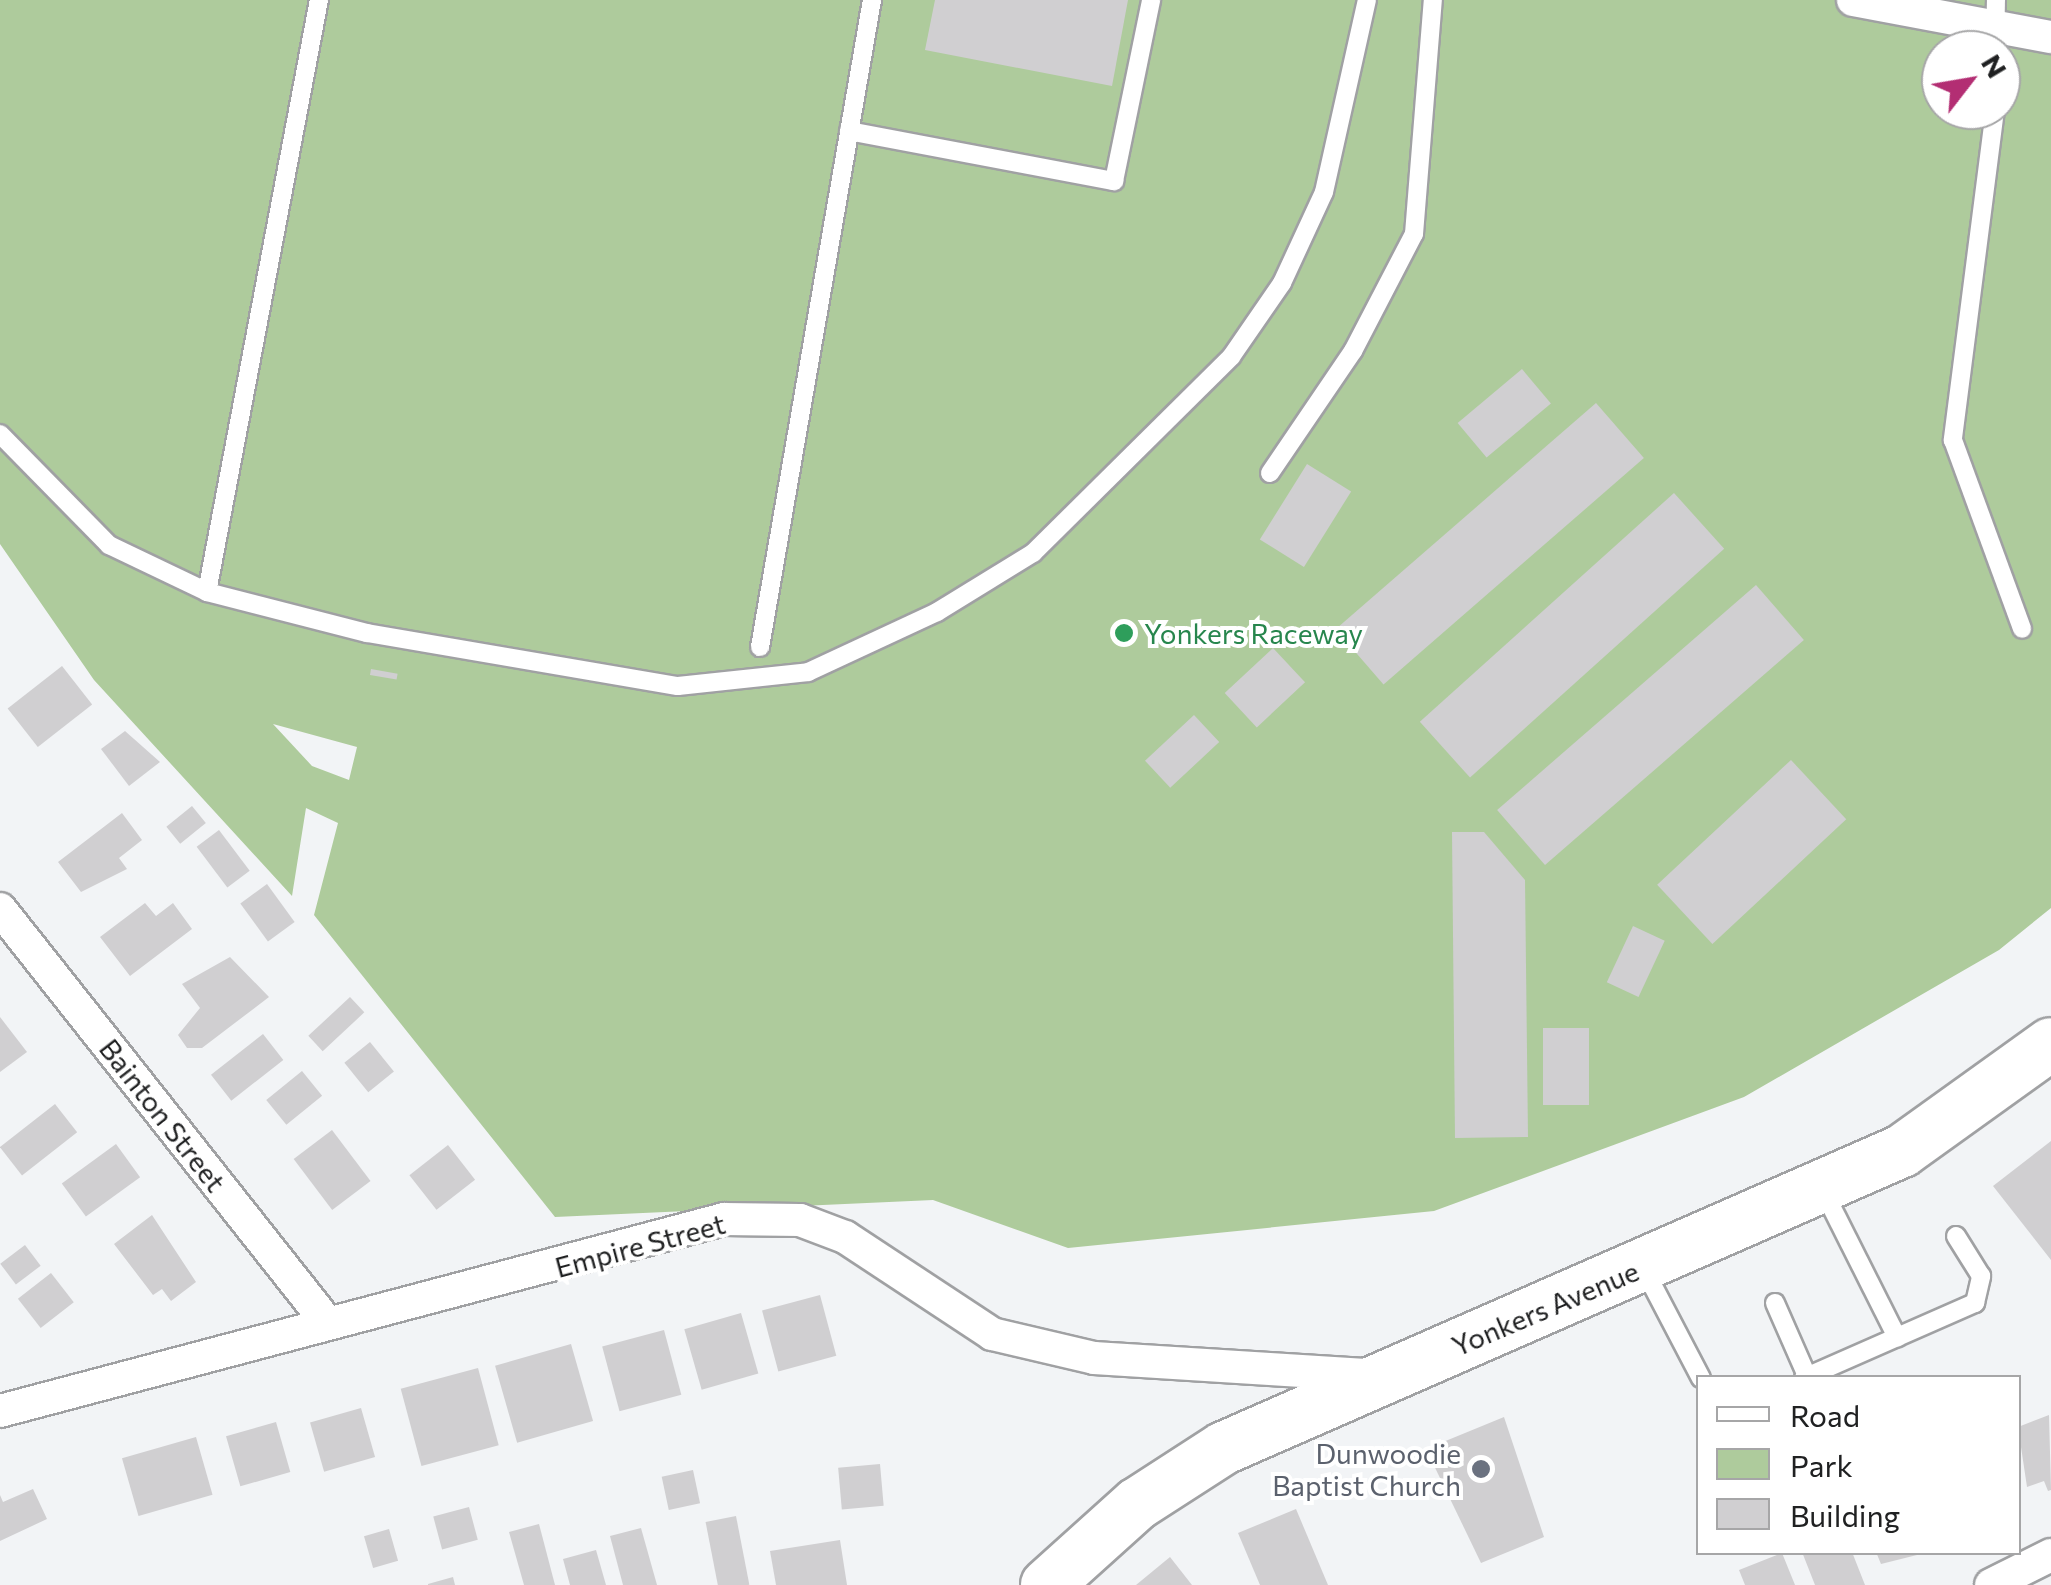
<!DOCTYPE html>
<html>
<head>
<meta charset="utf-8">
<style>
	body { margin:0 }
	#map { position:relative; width:2051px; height:1585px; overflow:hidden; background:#f2f4f6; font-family:Commissioner,sans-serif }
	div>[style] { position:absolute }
	.green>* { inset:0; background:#aecb9c }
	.building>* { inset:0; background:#d0cfd1; transform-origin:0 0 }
	.roads { filter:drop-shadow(2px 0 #a0a1a3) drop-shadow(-2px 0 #a0a1a3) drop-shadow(0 2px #a0a1a3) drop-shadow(0 -2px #a0a1a3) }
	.service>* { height:18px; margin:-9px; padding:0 9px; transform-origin:9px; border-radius:9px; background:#fff }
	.minor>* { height:32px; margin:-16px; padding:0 16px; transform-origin:16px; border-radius:16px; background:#fff }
	.primary>* { height:52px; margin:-26px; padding:0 26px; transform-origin:26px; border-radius:26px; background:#fff }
	.dots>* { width:28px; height:28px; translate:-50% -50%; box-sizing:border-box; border:5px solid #fff; border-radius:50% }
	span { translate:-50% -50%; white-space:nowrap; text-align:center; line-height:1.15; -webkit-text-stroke:8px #fff; paint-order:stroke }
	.leisure-label { font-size:28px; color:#27864d }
	.left { translate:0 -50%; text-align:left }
	.street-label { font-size:28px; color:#202122 }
	.worship-label { font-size:28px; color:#5b616d }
	.right { translate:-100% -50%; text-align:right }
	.legend { position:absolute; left:1696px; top:1375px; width:325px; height:180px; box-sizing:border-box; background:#fff; border:2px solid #a6a6a7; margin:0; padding:12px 18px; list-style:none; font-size:30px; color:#202122 }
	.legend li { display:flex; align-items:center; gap:20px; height:50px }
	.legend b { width:50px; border:2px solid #a6a6a7 }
	.north { position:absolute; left:1921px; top:30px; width:100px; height:100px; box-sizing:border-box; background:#fff; border:2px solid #a6a6a7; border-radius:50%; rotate:59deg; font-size:28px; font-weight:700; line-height:40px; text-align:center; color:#202122 }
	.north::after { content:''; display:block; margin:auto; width:35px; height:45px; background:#b32e73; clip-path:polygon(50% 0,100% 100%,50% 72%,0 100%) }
</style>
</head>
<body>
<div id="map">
	<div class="green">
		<i style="clip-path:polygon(evenodd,0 0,2051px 0,2051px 908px,1999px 950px,1744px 1097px,1434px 1211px,1068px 1248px,933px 1200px,555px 1217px,314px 915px,338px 823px,306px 808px,292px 896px,94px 680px,0 544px,0 0,1941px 50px,2001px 50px,2001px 110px,1941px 110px,1941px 50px,0 0,273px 724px,357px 747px,349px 780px,312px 766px,273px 724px)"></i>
	</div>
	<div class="building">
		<i style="clip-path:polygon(935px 0,1128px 0,1112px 86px,925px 50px)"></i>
		<i style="left:1522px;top:369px;width:45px;height:84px;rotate:50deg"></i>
		<i style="left:1596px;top:403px;width:73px;height:345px;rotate:49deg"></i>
		<i style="left:1307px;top:464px;width:52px;height:89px;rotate:32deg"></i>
		<i style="left:1674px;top:493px;width:75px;height:342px;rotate:48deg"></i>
		<i style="left:1756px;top:585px;width:73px;height:343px;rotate:49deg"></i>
		<i style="left:1273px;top:648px;width:47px;height:66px;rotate:47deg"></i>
		<i style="left:62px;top:666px;width:49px;height:69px;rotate:52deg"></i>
		<i style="left:371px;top:669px;width:27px;height:6px;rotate:10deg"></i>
		<i style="left:1194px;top:715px;width:37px;height:67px;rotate:47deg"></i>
		<i style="clip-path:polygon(125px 731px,160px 762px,129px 786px,101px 749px)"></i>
		<i style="left:1791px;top:760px;width:81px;height:183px;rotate:47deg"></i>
		<i style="left:192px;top:806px;width:22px;height:33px;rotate:51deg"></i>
		<i style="clip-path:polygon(122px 813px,142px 840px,119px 858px,127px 869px,81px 892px,58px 862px)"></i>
		<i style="left:219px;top:830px;width:51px;height:28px;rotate:53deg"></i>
		<i style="clip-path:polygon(1452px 832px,1484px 832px,1525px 880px,1528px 1137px,1455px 1138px)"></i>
		<i style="left:267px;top:884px;width:47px;height:33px;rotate:54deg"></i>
		<i style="clip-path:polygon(145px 903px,156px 916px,173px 903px,192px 929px,130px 976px,100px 937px)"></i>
		<i style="left:1633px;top:926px;width:35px;height:62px;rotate:25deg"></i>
		<i style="clip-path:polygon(230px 957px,269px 997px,202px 1048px,187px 1048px,178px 1035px,200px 1008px,182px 984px)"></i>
		<i style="left:350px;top:997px;width:21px;height:57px;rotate:47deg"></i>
		<i style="clip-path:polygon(0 1017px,27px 1052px,0 1072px)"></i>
		<i style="left:1543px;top:1028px;width:46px;height:77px"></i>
		<i style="left:263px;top:1034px;width:33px;height:66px;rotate:52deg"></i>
		<i style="left:370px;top:1042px;width:38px;height:33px;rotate:51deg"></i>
		<i style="left:302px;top:1071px;width:32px;height:46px;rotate:51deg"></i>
		<i style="left:55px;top:1104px;width:36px;height:70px;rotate:52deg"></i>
		<i style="left:332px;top:1130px;width:64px;height:48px;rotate:53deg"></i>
		<i style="clip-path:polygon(2051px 1141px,2051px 1260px,1993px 1186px)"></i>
		<i style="left:116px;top:1144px;width:41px;height:67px;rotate:54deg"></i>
		<i style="left:448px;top:1145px;width:44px;height:49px;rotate:52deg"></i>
		<i style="clip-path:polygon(152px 1215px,196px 1282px,171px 1301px,162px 1289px,153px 1295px,114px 1244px)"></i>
		<i style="left:25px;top:1245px;width:26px;height:31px;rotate:53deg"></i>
		<i style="left:51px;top:1273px;width:37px;height:42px;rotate:52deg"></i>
		<i style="left:820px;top:1295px;width:63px;height:60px;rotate:75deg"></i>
		<i style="left:741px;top:1313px;width:63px;height:59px;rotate:74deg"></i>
		<i style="left:664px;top:1330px;width:67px;height:64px;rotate:75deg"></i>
		<i style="left:571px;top:1344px;width:80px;height:79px;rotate:74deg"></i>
		<i style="left:478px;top:1368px;width:80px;height:80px;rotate:75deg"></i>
		<i style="left:361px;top:1408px;width:51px;height:53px;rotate:74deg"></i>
		<i style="clip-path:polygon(2049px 1415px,2051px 1490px,2048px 1491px,2044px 1481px,2027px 1487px,2018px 1427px)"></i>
		<i style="clip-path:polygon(1504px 1417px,1544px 1537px,1481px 1563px,1426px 1449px)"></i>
		<i style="left:276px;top:1422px;width:52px;height:52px;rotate:74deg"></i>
		<i style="left:196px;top:1437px;width:60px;height:77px;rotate:74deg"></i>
		<i style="left:880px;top:1464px;width:42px;height:42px;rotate:85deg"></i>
		<i style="left:693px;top:1470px;width:34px;height:32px;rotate:78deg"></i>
		<i style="clip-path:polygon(33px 1489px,47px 1519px,0 1541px,0 1495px,3px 1502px)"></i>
		<i style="left:469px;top:1507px;width:34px;height:37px;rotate:75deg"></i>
		<i style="clip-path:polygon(1296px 1509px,1328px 1585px,1260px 1585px,1238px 1533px)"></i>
		<i style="left:736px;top:1516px;width:70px;height:31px;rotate:79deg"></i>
		<i style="clip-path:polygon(539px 1524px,555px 1585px,524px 1585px,509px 1532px)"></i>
		<i style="clip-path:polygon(641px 1528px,657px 1585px,623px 1585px,610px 1536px)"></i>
		<i style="left:389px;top:1529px;width:33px;height:26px;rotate:74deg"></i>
		<i style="clip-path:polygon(840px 1540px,847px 1585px,776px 1585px,770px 1551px)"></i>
		<i style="clip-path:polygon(596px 1550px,606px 1585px,570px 1585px,563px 1559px)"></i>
		<i style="clip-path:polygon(1802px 1552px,1852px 1552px,1865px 1585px,1815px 1585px)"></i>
		<i style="clip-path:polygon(1876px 1552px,1925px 1552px,1925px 1553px,1881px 1564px)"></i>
		<i style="clip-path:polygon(1782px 1553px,1795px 1585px,1745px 1585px,1739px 1570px)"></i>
		<i style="clip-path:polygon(1170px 1557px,1192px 1585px,1136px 1585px)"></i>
		<i style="clip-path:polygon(453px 1577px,455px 1585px,428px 1585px,428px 1584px)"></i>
	</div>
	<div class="roads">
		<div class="service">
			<i style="left:1995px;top:50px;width:50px;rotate:-88.9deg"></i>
			<i style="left:1995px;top:110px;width:333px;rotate:97.3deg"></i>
			<i style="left:1953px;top:440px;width:201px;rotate:69.9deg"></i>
			<i style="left:849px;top:131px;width:270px;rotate:10.7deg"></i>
			<i style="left:1114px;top:181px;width:185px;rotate:-78.4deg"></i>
			<i style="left:0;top:434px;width:156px;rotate:45.5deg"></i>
			<i style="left:109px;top:545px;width:109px;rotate:25.6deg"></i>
			<i style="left:207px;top:592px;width:165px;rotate:14.4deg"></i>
			<i style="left:367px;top:633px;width:315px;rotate:9.7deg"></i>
			<i style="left:678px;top:686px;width:131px;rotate:-6.1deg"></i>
			<i style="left:808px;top:672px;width:142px;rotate:-24.9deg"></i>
			<i style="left:937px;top:612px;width:113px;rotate:-31.6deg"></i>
			<i style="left:1033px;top:553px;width:279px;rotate:-44.7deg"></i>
			<i style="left:1231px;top:357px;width:90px;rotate:-55.4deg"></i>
			<i style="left:1282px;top:283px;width:100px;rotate:-65.2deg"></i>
			<i style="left:1324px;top:192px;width:197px;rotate:-77.4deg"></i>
			<i style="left:1270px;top:473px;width:148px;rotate:-55.8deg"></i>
			<i style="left:1353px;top:351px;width:132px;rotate:-62.5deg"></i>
			<i style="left:1414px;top:234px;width:235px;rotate:-85.4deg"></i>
			<i style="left:207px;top:592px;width:603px;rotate:-79.29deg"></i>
			<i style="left:760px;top:647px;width:657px;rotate:-80.18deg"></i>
			<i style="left:1823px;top:1190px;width:165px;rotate:63.3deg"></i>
			<i style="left:1645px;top:1271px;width:121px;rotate:62.4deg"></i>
			<i style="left:1775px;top:1303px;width:80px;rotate:66.3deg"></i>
			<i style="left:1804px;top:1378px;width:187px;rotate:-23.7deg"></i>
			<i style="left:1975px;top:1303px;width:28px;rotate:-77deg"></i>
			<i style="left:1981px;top:1276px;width:47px;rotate:-122deg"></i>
		</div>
		<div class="minor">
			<i style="left:1853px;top:0;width:201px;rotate:10.6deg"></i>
			<i style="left:0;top:909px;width:525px;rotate:51.65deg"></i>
			<i style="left:0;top:1411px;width:749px;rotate:-14.85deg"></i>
			<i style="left:724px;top:1219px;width:76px;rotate:0.8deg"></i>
			<i style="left:800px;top:1220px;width:48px;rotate:20.7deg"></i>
			<i style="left:845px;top:1237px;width:176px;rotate:33.4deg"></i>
			<i style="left:992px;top:1334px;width:105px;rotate:13.2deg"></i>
			<i style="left:1094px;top:1358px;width:288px;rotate:3.6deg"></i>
			<i style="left:1991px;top:1585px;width:67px;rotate:-26.6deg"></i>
		</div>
		<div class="primary">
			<i style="left:1047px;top:1585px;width:121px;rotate:-42deg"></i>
			<i style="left:1137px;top:1504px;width:103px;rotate:-32.8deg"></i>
			<i style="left:1224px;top:1448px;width:740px;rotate:-23.66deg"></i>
			<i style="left:1902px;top:1151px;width:183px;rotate:-35.7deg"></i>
		</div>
	</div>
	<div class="dots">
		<i style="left:1124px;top:633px;background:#2e9e5b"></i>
		<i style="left:1481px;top:1469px;background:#6b7280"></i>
	</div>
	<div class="leisure-label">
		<span class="left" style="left:1144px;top:633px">Yonkers Raceway</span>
	</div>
	<div class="street-label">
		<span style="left:163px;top:1115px;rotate:52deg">Bainton Street</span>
		<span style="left:640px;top:1245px;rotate:-15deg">Empire Street</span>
		<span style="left:1545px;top:1308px;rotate:-23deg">Yonkers Avenue</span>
	</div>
	<div class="worship-label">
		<span class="right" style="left:1461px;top:1469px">Dunwoodie<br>Baptist Church</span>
	</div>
	<ul class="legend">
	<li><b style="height:12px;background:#fff"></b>Road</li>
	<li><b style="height:28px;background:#aecb9c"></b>Park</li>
	<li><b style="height:28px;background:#d0cfd1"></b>Building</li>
	</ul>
	<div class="north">N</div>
</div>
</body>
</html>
